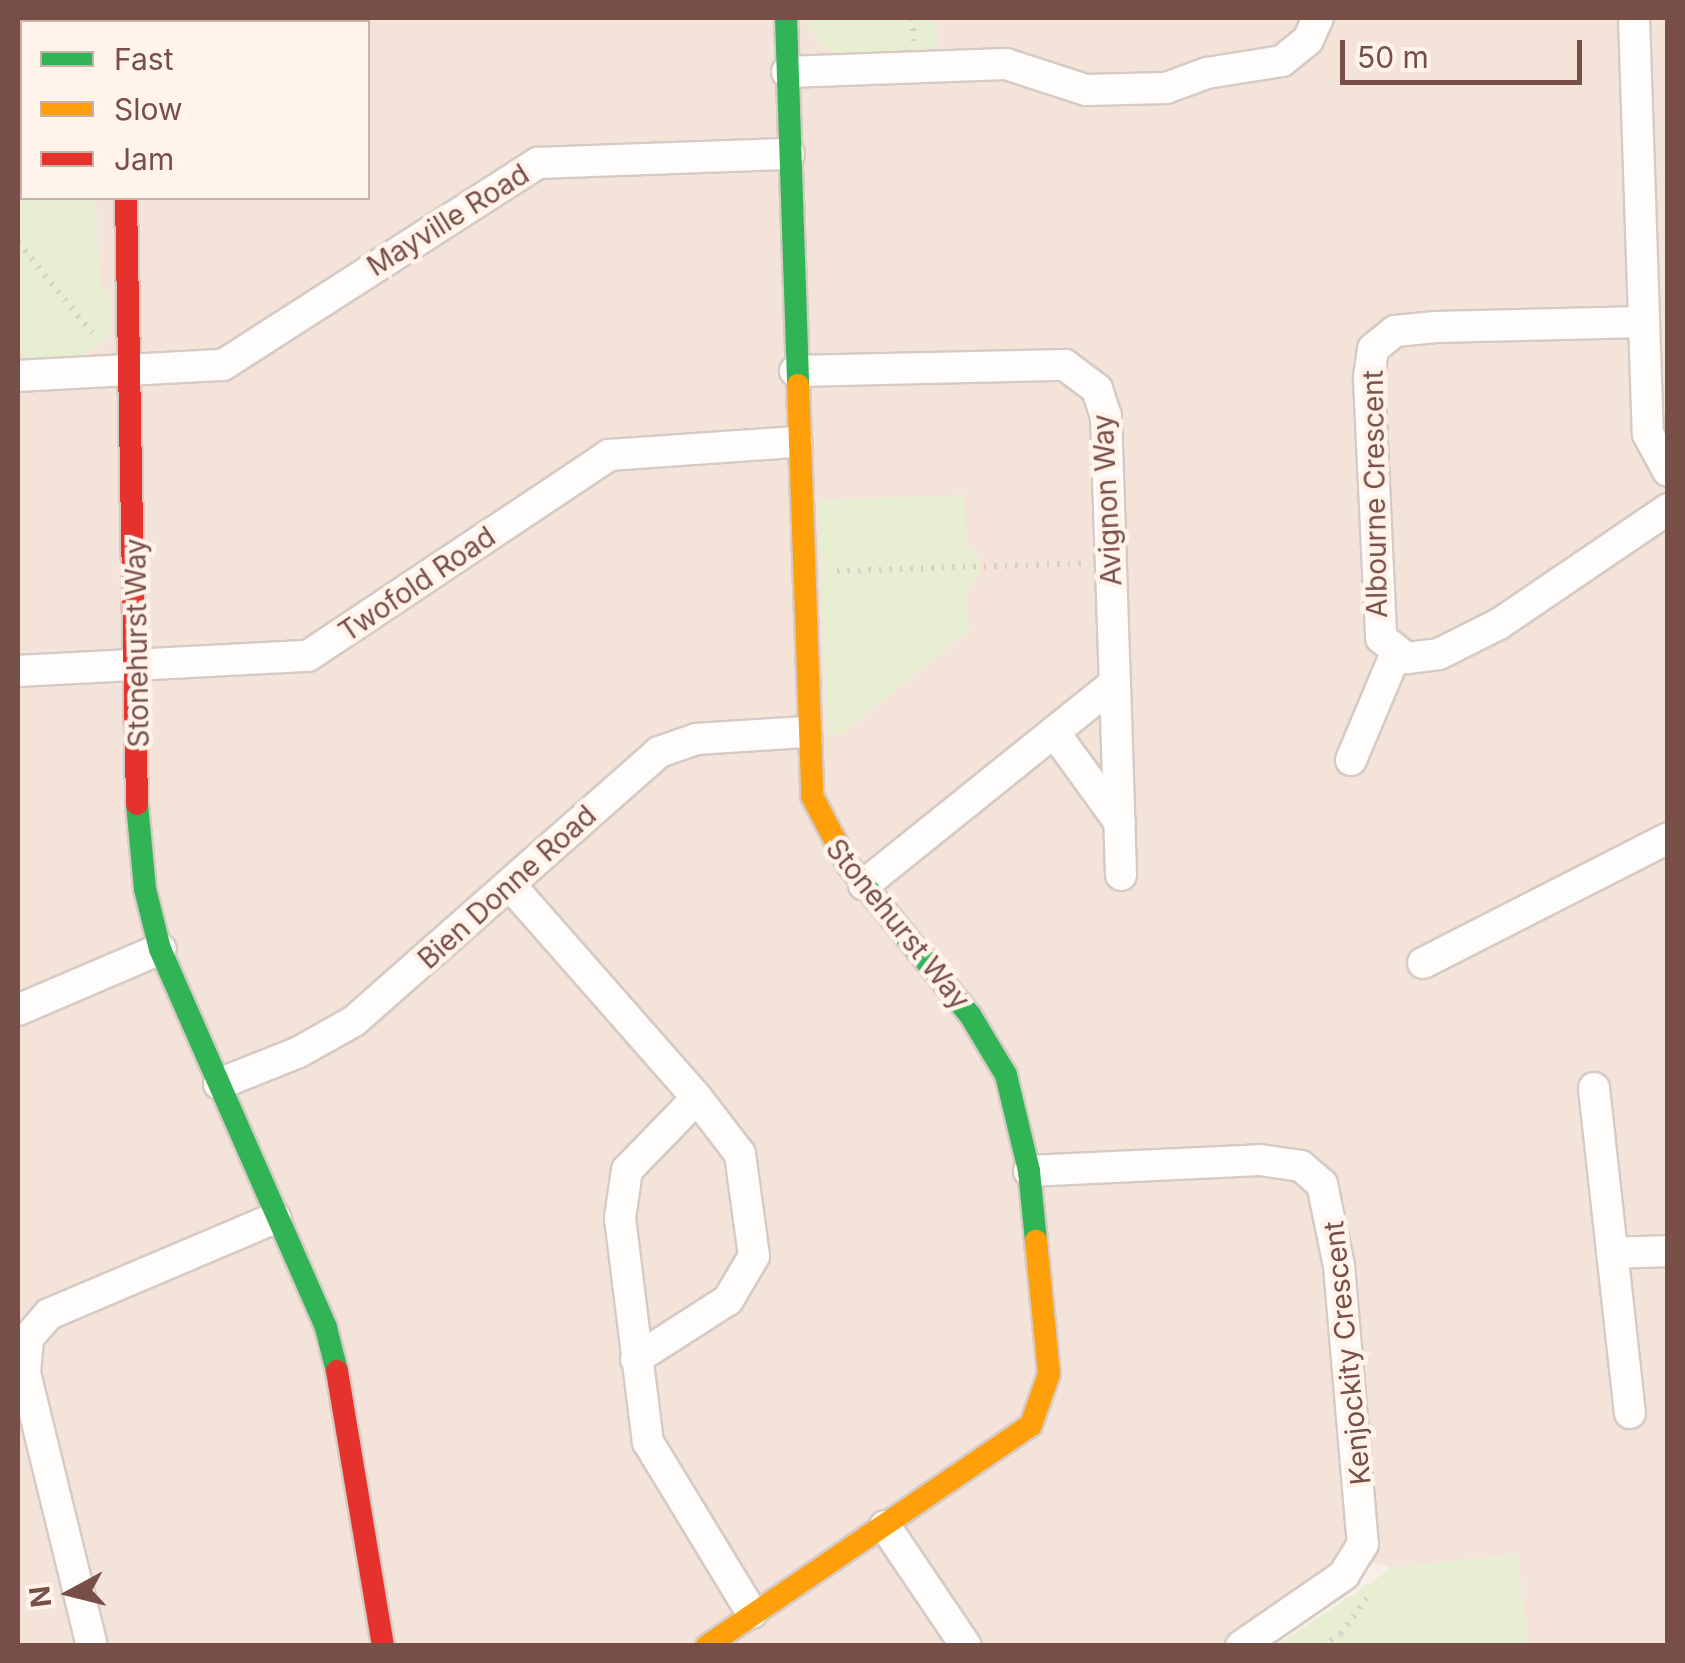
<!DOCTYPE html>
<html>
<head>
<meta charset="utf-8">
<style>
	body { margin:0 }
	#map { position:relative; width:1685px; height:1663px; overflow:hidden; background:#f8efe8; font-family:Inter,sans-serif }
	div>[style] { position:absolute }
	.residential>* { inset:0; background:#f4e3d8 }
	.green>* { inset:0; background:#e8eed1 }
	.path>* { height:6px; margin-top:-3px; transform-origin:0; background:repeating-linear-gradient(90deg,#dbcfcb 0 2.5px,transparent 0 10.5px) }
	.roads { filter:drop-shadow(2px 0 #d6cac5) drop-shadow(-2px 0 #d6cac5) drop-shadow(0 2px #d6cac5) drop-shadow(0 -2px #d6cac5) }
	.street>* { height:30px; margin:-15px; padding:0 15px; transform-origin:15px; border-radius:15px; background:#fefdfc }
	.fast>* { height:22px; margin:-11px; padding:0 11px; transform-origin:11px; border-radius:11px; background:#30b455 }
	.slow>* { height:22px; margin:-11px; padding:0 11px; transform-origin:11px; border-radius:11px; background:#ff9f0a }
	.jam>* { height:22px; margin:-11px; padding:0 11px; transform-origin:11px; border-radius:11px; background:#e5322d }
	span { translate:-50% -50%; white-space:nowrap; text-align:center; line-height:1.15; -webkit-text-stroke:9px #fff3ea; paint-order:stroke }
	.street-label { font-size:28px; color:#784f46 }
	.frame { position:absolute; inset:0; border:20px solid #784f46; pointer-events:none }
	.legend { position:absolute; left:20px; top:20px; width:350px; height:180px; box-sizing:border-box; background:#fff3ea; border:2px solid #c9b1a8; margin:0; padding:12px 18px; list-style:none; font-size:30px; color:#784f46 }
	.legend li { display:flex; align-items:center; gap:20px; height:50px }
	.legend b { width:50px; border:2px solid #c9b1a8 }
	.north { position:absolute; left:20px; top:1543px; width:100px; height:100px; -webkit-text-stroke:8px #fff3ea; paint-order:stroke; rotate:263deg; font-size:28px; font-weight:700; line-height:40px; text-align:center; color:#784f46 }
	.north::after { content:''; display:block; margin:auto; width:35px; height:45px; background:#784f46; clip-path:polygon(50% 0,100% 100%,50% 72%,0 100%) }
	.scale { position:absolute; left:1340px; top:40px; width:242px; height:45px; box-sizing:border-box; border:5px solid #784f46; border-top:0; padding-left:12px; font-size:30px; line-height:35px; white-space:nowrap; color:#784f46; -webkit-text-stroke:8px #fff3ea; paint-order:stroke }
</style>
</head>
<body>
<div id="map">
	<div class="residential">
		<i style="clip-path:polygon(evenodd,18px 18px,1667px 18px,1667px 1645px,1528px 1645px,1517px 1554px,1392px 1568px,1360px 1559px,1248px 1645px,18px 1645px,18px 18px,22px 22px,368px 22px,368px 198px,22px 198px,22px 22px)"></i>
	</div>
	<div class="green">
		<i style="clip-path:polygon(18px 18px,104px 18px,22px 22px,22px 198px,96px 198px,100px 285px,112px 299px,110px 337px,81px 357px,27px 358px,18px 346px)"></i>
		<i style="clip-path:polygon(804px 18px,938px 18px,938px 53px,838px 53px,819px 44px)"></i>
		<i style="clip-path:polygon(964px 495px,966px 545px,980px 559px,980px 574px,967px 588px,969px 630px,842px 734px,827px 735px,818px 500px)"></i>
		<i style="clip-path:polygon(1517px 1554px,1528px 1645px,1277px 1645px,1392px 1568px)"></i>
	</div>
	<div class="path">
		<i style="left:912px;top:18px;width:23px;rotate:85deg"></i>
		<i style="left:75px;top:22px;width:7px;rotate:-34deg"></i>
		<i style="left:18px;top:76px;width:6px;rotate:-45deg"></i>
		<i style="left:18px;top:242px;width:117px;rotate:50.9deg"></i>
		<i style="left:837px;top:571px;width:248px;rotate:-1.8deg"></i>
		<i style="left:1321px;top:1646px;width:23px;rotate:-31deg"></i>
		<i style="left:1341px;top:1634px;width:44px;rotate:-54.2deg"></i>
	</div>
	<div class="roads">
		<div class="street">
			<i style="left:1634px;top:18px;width:416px;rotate:88.1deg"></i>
			<i style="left:1648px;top:434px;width:42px;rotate:61.6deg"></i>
			<i style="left:120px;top:22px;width:4px;rotate:-76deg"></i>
			<i style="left:787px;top:72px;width:219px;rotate:-2.1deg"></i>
			<i style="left:1006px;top:64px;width:84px;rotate:18deg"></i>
			<i style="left:1086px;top:90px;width:80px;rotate:-1.4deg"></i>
			<i style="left:1166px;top:88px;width:44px;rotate:-20.1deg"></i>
			<i style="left:1207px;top:73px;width:76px;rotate:-9.1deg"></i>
			<i style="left:1282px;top:61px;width:33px;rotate:-39deg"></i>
			<i style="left:1308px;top:40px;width:24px;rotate:-66deg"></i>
			<i style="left:1644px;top:322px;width:208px;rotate:178.6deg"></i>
			<i style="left:1436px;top:327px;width:41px;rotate:174.4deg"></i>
			<i style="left:1395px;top:331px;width:28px;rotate:141deg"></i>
			<i style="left:1373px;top:349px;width:30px;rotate:98deg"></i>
			<i style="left:1369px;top:379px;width:259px;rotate:87.3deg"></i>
			<i style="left:1381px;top:638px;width:33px;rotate:38deg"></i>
			<i style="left:1407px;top:658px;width:32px;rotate:-7deg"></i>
			<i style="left:1439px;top:654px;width:67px;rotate:-26.6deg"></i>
			<i style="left:1499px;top:624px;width:204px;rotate:-34.2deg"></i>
			<i style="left:795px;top:371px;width:270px;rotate:-1.3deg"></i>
			<i style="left:1065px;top:365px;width:40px;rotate:37deg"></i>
			<i style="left:1097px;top:389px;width:28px;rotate:72deg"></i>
			<i style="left:1106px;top:416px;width:267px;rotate:88.1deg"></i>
			<i style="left:1115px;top:683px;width:322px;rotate:141.2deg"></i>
			<i style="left:18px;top:376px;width:205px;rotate:-3.1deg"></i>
			<i style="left:223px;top:365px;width:374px;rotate:-32.7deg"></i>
			<i style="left:538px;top:163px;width:251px;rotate:-2.1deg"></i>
			<i style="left:18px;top:671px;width:290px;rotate:-3deg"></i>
			<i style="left:308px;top:656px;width:362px;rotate:-33.7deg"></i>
			<i style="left:609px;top:455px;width:188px;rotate:-4deg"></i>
			<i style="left:1115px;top:683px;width:192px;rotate:88.2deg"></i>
			<i style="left:1054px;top:732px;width:112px;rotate:54deg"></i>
			<i style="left:1351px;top:760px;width:116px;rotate:-67.2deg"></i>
			<i style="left:511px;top:886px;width:282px;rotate:48.7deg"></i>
			<i style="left:697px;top:1098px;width:100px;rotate:134.2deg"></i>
			<i style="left:627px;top:1170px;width:49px;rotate:98.3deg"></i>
			<i style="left:620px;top:1218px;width:226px;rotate:82.9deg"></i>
			<i style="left:648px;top:1442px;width:200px;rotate:58.7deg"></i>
			<i style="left:1423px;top:963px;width:275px;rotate:-27deg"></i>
			<i style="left:18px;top:1010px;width:155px;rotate:-23.2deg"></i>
			<i style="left:219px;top:1084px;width:86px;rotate:-21.8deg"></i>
			<i style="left:299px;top:1052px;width:63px;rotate:-29.4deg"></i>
			<i style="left:354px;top:1021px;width:407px;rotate:-41.4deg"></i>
			<i style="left:659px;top:752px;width:39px;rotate:-19deg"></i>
			<i style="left:696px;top:739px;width:109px;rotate:-3.7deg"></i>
			<i style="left:1594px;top:1088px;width:327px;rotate:83.7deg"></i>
			<i style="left:1029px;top:1171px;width:231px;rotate:-2.7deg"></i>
			<i style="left:1260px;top:1160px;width:41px;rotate:8.3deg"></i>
			<i style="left:1301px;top:1166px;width:28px;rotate:41deg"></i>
			<i style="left:1322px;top:1184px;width:84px;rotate:78.3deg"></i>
			<i style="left:1339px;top:1266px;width:279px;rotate:85.1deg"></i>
			<i style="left:1363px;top:1544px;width:36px;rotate:122deg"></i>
			<i style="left:1344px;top:1575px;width:125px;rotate:145.4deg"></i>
			<i style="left:1612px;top:1253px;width:56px;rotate:-2deg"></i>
			<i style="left:636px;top:1359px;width:109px;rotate:-32.7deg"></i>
			<i style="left:728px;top:1300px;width:51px;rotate:-59.4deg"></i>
			<i style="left:754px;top:1256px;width:103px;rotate:-97.8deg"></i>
			<i style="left:740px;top:1154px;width:71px;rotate:-127.5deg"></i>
			<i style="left:885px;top:1526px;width:145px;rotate:56deg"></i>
			<i style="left:92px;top:1646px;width:281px;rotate:-103.8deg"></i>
			<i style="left:25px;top:1373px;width:35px;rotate:-85deg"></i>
			<i style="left:28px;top:1338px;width:32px;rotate:-49deg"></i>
			<i style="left:49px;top:1314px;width:246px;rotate:-23deg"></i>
		</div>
		<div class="fast">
			<i style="left:786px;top:18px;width:367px;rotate:88.1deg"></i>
			<i style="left:137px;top:804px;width:85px;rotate:84.6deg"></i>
			<i style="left:145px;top:889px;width:62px;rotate:76deg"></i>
			<i style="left:160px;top:949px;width:414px;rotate:66.3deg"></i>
			<i style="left:326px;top:1328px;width:44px;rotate:75.7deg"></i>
			<i style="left:848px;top:865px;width:193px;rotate:50.9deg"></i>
			<i style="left:970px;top:1015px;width:70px;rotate:59deg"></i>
			<i style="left:1006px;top:1075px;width:99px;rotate:76.5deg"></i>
			<i style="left:1029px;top:1171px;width:70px;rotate:84.3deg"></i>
		</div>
		<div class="slow">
			<i style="left:798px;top:385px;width:411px;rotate:88deg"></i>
			<i style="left:812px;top:796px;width:78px;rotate:62.4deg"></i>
			<i style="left:707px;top:1646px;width:392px;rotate:-34.3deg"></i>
			<i style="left:1031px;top:1425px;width:54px;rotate:-70.6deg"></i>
			<i style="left:1049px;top:1374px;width:134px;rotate:-95.6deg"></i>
		</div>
		<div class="jam">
			<i style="left:126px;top:198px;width:606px;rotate:88.96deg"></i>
			<i style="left:337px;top:1371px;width:279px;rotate:80.5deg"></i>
		</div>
	</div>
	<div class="street-label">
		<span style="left:448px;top:220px;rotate:-32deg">Mayville Road</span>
		<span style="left:1375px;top:494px;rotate:-91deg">Albourne Crescent</span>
		<span style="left:1107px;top:500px;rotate:-93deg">Avignon Way</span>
		<span style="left:417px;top:584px;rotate:-34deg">Twofold Road</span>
		<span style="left:137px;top:643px;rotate:-91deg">Stonehurst Way</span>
		<span style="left:507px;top:887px;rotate:-42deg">Bien Donne Road</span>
		<span style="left:898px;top:924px;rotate:51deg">Stonehurst Way</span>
		<span style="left:1347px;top:1353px;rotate:-96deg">Kenjockity Crescent</span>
	</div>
	<div class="frame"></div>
	<ul class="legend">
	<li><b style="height:12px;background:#30b455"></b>Fast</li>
	<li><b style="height:12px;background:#ff9f0a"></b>Slow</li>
	<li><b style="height:12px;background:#e5322d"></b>Jam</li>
	</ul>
	<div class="north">N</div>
	<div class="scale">50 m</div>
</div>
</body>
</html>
